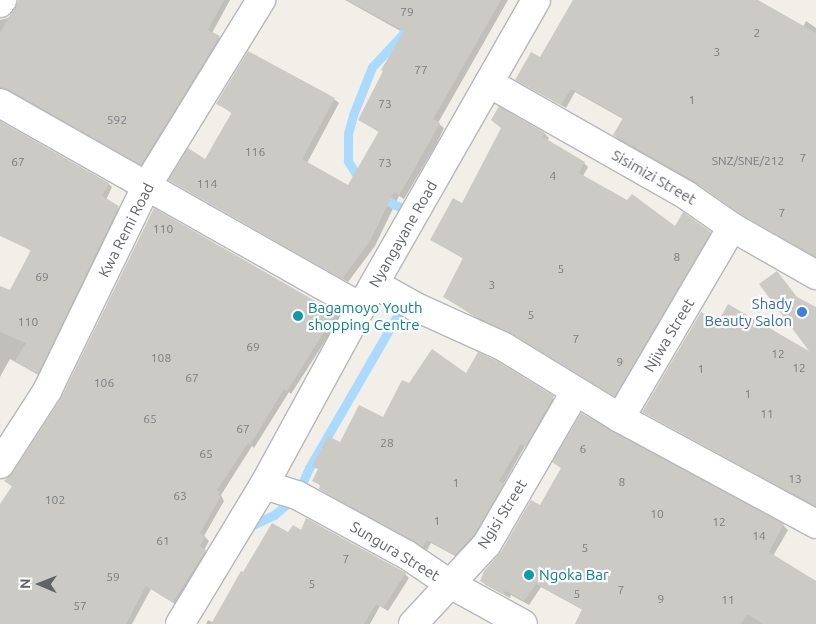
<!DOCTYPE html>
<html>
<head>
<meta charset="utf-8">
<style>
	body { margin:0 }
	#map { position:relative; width:816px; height:624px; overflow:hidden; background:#f1efe8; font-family:Ubuntu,sans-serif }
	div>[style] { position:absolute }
	.shadow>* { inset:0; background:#0003 }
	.stream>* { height:9px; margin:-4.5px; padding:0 4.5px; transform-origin:4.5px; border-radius:4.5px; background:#aadaff }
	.building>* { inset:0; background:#cccac5 }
	.roads { filter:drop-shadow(1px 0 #b5b8bc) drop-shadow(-1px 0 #b5b8bc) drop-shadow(0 1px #b5b8bc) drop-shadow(0 -1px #b5b8bc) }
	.minor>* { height:28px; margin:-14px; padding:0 14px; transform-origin:14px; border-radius:14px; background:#fff }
	.dots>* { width:14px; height:14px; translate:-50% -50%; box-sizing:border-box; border:2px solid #fff; border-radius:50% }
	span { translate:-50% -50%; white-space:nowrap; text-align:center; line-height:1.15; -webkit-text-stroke:4.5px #fff; paint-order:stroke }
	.number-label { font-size:12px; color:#7a7d7f }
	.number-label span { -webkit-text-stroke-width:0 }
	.street-label { font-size:15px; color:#5f6368 }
	.shop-label { font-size:15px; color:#366cbe }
	.right { translate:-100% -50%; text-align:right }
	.culture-label { font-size:15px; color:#0d838f }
	.left { translate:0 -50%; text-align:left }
	.north { position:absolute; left:15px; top:559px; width:50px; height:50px; -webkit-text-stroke:4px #fff; paint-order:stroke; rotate:271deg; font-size:14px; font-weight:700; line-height:20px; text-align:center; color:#5f6368 }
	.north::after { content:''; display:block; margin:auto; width:18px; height:22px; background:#5f6368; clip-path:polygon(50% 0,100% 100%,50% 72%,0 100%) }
</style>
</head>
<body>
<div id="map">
	<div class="shadow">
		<i style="clip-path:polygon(19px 0,230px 0,212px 33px,224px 41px,146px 168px,13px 93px,0 92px,0 20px,8px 18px,14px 12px)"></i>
		<i style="clip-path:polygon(345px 0,508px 0,438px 123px,444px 128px,437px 143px,404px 199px,399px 196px,375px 246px,348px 282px,170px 180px,206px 160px,233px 114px,217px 103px,334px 99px,339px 103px,307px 163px,348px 187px,379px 132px,359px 120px,404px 33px)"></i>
		<i style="clip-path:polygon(572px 0,755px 0,803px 27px,806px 21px,816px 28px,816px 258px,746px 217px,699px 185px,618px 139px,614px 135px,623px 119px,575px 92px,566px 108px,516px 80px,540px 59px,574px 1px)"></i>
		<i style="clip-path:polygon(499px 108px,545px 134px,549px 138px,547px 141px,584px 163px,588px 167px,583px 176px,675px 227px,710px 233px,714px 237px,619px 399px,517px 337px,483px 322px,445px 297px,464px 259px,432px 240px,463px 205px,502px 128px)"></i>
		<i style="clip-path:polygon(109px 184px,112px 187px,106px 200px,122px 211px,42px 377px,10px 359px,0 377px,0 287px,10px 292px,32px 251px,12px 241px)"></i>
		<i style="clip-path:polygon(798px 299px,816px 309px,816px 507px,643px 412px,719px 324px,813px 355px)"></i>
		<i style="clip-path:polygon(336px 314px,340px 318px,291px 394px,289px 392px,254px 448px,252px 446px,221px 495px,224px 501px,204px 536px,209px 541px,204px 550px,209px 555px,178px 606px,151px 589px,132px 624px,0 624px,0 506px,13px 487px,5px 481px)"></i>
		<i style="clip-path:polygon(496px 362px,557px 401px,530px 449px,525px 446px,503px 485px,507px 489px,478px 538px,459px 558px,431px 543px,427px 550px,324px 492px,320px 489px,321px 486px,313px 480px,319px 470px,314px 466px,341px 443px,383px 419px,409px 385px,467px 375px)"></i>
		<i style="clip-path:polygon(554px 462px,783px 525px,788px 530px,773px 556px,816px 582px,816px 624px,576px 624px,583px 610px,541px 587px,529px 605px,511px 595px,510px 598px,486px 585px,481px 581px,541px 507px,562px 469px)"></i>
		<i style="clip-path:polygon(302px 531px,405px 574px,409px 578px,388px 611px,380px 606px,370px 624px,206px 624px,208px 620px,214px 623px,243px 574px,289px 534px)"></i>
	</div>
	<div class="stream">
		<i style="left:361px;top:182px;width:25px;rotate:-122deg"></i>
		<i style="left:348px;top:161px;width:27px;rotate:-90deg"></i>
		<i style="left:348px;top:134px;width:20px;rotate:-75deg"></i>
		<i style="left:353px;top:115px;width:52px;rotate:-68.4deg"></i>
		<i style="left:372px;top:67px;width:44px;rotate:-46.8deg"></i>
		<i style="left:402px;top:35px;width:16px;rotate:-60deg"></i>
		<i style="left:379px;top:195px;width:19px;rotate:32deg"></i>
		<i style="left:395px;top:205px;width:18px;rotate:19deg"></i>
		<i style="left:247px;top:528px;width:30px;rotate:-26deg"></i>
		<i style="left:274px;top:515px;width:30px;rotate:-41deg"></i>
		<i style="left:297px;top:495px;width:30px;rotate:-66deg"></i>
		<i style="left:309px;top:468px;width:190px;rotate:-59.9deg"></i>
	</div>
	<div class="building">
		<i style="clip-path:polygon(19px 0,224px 0,208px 30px,220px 36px,141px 165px,8px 89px,0 87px,0 33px)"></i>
		<i style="clip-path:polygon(347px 0,501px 0,433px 119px,440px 123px,415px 168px,399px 195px,394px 192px,370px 241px,342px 279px,168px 180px,188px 148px,205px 159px,232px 112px,216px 104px,248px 51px,335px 98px,302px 159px,348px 185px,379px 131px,358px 120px,383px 71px,381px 70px,404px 31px)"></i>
		<i style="clip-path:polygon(573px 0,758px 0,816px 33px,816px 257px,740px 214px,694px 181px,613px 135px,623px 118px,571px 89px,561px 105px,515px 80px,531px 52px,540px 57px)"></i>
		<i style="clip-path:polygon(499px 106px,545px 133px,543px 137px,585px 162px,579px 173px,627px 200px,632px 194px,675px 226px,683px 212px,711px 232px,615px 396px,512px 334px,478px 318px,443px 297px,463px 258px,430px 240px,453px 198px,462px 203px,501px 128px,491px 120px)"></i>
		<i style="clip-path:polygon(0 121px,109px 183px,102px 196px,119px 206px,38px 374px,15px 361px,26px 343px,0 332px,0 286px,10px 290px,31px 250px,0 236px)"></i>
		<i style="clip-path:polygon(154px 208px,336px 313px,287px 391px,284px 389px,250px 445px,248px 443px,217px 490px,220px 492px,218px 495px,221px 496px,200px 533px,205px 536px,200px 546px,206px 550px,173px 602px,146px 586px,126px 624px,0 624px,0 504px,12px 486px,4px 481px,13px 472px,61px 398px)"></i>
		<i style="clip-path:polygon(777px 271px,797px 297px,816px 307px,816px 506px,642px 412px,701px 312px,718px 322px,728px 304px,809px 351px,759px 284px)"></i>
		<i style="clip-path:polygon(432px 349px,466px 373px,478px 352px,497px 361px,554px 396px,526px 446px,521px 444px,499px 481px,504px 484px,474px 535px,455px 555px,427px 540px,423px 547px,319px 489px,320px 485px,312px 481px,318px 469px,312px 466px,328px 436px,340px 442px,359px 405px,383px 417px,402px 380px,409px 383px)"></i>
		<i style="clip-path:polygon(581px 413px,784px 524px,769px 552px,816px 581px,816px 624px,763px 624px,747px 614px,741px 624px,575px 624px,582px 609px,536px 584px,524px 601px,506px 591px,504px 594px,480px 581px,484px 571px,501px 552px,531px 500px,540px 505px,561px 468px,552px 462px)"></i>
		<i style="clip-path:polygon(306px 518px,406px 573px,383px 608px,376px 604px,364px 624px,211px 624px,241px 571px,243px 572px,272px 523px,288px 532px,293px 525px,301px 530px)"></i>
	</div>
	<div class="roads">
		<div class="minor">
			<i style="left:0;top:3px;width:4px;rotate:-56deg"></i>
			<i style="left:489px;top:83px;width:227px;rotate:29.6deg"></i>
			<i style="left:686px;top:195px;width:56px;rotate:34.8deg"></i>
			<i style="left:732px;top:227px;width:97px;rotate:29.7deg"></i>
			<i style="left:0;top:103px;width:415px;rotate:29.5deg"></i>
			<i style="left:375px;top:284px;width:47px;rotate:29.3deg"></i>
			<i style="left:416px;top:307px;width:97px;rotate:24.4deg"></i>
			<i style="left:504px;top:347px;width:136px;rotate:31.5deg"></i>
			<i style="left:620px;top:418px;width:223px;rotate:28.4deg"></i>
			<i style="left:620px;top:418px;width:221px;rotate:-59.6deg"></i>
			<i style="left:0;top:464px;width:87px;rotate:-57.2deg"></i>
			<i style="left:47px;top:391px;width:227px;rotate:-64.1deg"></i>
			<i style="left:146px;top:187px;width:220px;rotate:-58.4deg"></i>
			<i style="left:264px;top:485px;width:34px;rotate:17deg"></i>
			<i style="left:297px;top:495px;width:125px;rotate:28.6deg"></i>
			<i style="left:407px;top:555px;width:52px;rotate:34deg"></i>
			<i style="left:450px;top:584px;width:83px;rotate:28.7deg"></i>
			<i style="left:180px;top:624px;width:162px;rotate:-58.9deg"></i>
			<i style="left:264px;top:485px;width:203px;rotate:-61.4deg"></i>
			<i style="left:361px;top:307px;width:353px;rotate:-60.3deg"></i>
			<i style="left:413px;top:624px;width:109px;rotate:-47.2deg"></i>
			<i style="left:487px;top:544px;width:176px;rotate:-59.9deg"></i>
		</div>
	</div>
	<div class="dots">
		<i style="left:802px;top:312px;background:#3f7fe0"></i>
		<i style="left:298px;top:316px;background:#0f9aa8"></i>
		<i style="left:529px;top:575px;background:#0f9aa8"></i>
	</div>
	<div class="number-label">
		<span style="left:407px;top:12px">79</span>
		<span style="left:757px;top:33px">2</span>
		<span style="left:717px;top:52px">3</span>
		<span style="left:421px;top:70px">77</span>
		<span style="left:692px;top:100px">1</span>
		<span style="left:385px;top:104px">73</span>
		<span style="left:117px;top:120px">592</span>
		<span style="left:255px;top:152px">116</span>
		<span style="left:803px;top:158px">7</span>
		<span style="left:748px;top:161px">SNZ/SNE/212</span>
		<span style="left:18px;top:162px">67</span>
		<span style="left:385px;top:163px">73</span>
		<span style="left:553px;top:176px">4</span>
		<span style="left:207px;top:184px">114</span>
		<span style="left:782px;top:213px">7</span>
		<span style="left:163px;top:229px">110</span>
		<span style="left:677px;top:257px">8</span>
		<span style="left:561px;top:269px">5</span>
		<span style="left:42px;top:277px">69</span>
		<span style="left:492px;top:285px">3</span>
		<span style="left:531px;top:315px">5</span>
		<span style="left:28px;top:322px">110</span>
		<span style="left:576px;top:339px">7</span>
		<span style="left:253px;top:347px">69</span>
		<span style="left:778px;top:354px">12</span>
		<span style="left:161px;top:358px">108</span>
		<span style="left:620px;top:362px">9</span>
		<span style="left:799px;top:368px">12</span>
		<span style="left:701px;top:369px">1</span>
		<span style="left:192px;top:378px">67</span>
		<span style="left:104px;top:383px">106</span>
		<span style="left:748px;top:394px">1</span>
		<span style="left:767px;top:414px">11</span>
		<span style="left:150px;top:419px">65</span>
		<span style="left:243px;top:429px">67</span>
		<span style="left:387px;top:443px">28</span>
		<span style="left:583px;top:449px">6</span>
		<span style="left:206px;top:454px">65</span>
		<span style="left:795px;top:479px">13</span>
		<span style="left:622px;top:482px">8</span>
		<span style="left:456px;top:483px">1</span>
		<span style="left:180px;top:496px">63</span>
		<span style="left:55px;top:500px">102</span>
		<span style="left:657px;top:514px">10</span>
		<span style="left:437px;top:521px">1</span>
		<span style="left:719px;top:522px">12</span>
		<span style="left:759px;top:536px">14</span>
		<span style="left:163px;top:541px">61</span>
		<span style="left:585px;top:548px">5</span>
		<span style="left:346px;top:559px">7</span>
		<span style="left:113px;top:577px">59</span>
		<span style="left:312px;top:584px">5</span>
		<span style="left:621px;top:590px">7</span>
		<span style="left:577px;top:594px">5</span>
		<span style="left:661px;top:599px">9</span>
		<span style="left:728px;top:600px">11</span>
		<span style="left:80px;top:606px">57</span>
	</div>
	<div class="street-label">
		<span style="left:654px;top:177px;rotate:30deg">Sisimizi Street</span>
		<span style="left:126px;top:230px;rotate:-63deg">Kwa Remi Road</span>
		<span style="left:403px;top:234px;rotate:-60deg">Nyangayane Road</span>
		<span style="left:669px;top:335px;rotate:-59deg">Njiwa Street</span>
		<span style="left:502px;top:514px;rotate:-58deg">Ngisi Street</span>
		<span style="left:395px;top:551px;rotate:31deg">Sungura Street</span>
	</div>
	<div class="shop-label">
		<span class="right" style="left:792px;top:312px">Shady<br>Beauty Salon</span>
	</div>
	<div class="culture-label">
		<span class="left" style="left:308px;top:316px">Bagamoyo Youth<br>shopping Centre</span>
		<span class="left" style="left:539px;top:575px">Ngoka Bar</span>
	</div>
	<div class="north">N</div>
</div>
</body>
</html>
